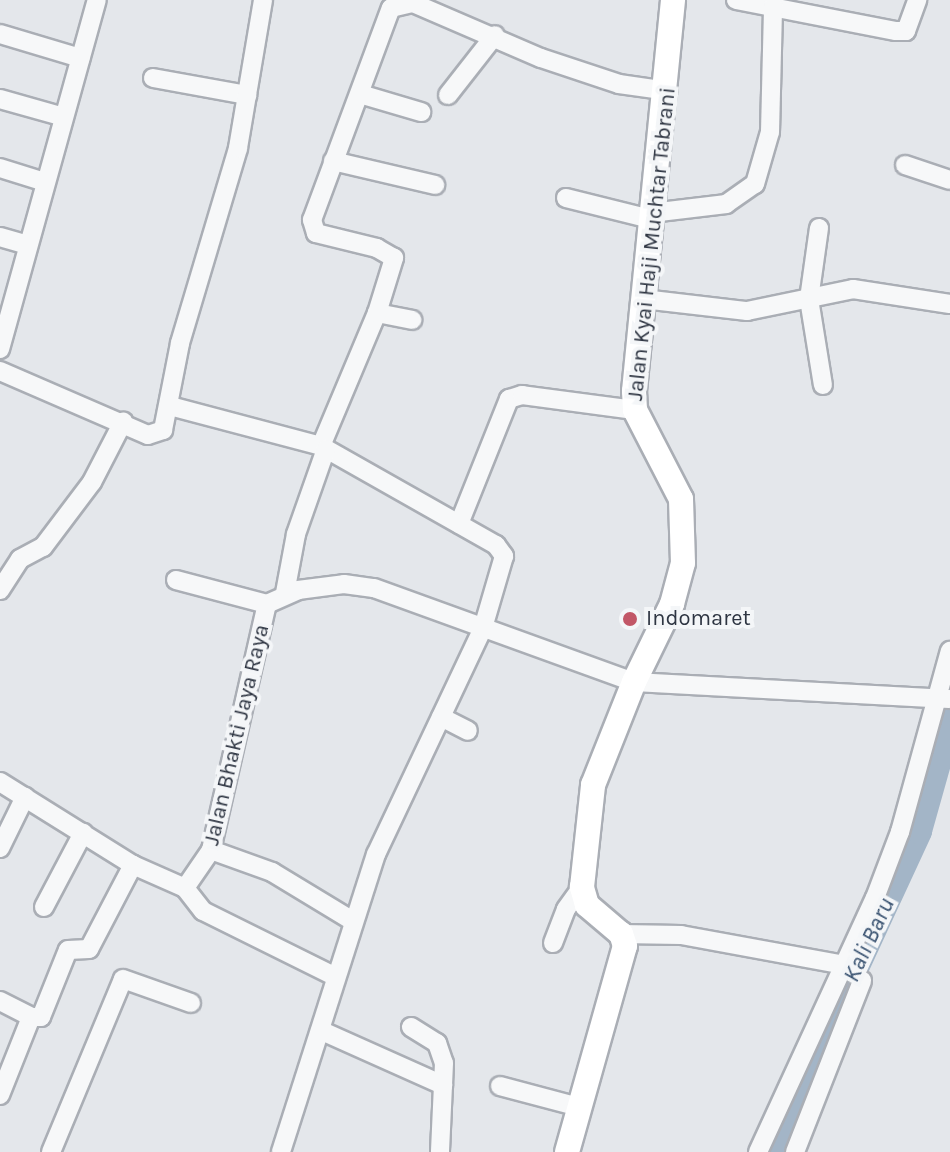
<!DOCTYPE html>
<html>
<head>
<meta charset="utf-8">
<style>
	body { margin:0 }
	#map { position:relative; width:950px; height:1152px; overflow:hidden; background:#e4e7eb; font-family:Karla,sans-serif }
	div>[style] { position:absolute }
	.river>* { height:26px; margin:-13px; padding:0 13px; transform-origin:13px; border-radius:13px; background:#a3b5c7 }
	.roads { filter:drop-shadow(2px 0 #aaaeb5) drop-shadow(-2px 0 #aaaeb5) drop-shadow(0 2px #aaaeb5) drop-shadow(0 -2px #aaaeb5) }
	.street>* { height:18px; margin:-9px; padding:0 9px; transform-origin:9px; border-radius:9px; background:#f7f8f9 }
	.secondary>* { height:24px; margin:-12px; padding:0 12px; transform-origin:12px; border-radius:12px; background:#fff }
	.dots>* { width:22px; height:22px; translate:-50% -50%; box-sizing:border-box; border:4px solid #f4f6f8; border-radius:50% }
	span { translate:-50% -50%; white-space:nowrap; text-align:center; line-height:1.15; -webkit-text-stroke:8px #f4f6f8; paint-order:stroke }
	.street-label { font-size:22px; color:#2e3542 }
	.poi-label { font-size:22px; color:#2e3542 }
	.left { translate:0 -50%; text-align:left }
	.water-label { font-size:24px; color:#3b5472; font-style:italic }
</style>
</head>
<body>
<div id="map">
	<div class="river">
		<i style="left:771px;top:1152px;width:353px;rotate:-65.2deg"></i>
		<i style="left:919px;top:831px;width:114px;rotate:-74.3deg"></i>
	</div>
	<div class="roads">
		<div class="street">
			<i style="left:736px;top:0;width:163px;rotate:11deg"></i>
			<i style="left:896px;top:31px;width:10px"></i>
			<i style="left:906px;top:31px;width:33px;rotate:-70deg"></i>
			<i style="left:0;top:34px;width:84px;rotate:16.7deg"></i>
			<i style="left:153px;top:78px;width:96px;rotate:10.3deg"></i>
			<i style="left:360px;top:94px;width:64px;rotate:16.4deg"></i>
			<i style="left:448px;top:95px;width:76px;rotate:-51.9deg"></i>
			<i style="left:0;top:99px;width:66px;rotate:15.7deg"></i>
			<i style="left:333px;top:161px;width:105px;rotate:13.2deg"></i>
			<i style="left:905px;top:165px;width:47px;rotate:18.4deg"></i>
			<i style="left:0;top:168px;width:47px;rotate:17.3deg"></i>
			<i style="left:566px;top:198px;width:88px;rotate:13.9deg"></i>
			<i style="left:651px;top:213px;width:76px;rotate:-6.8deg"></i>
			<i style="left:726px;top:204px;width:35px;rotate:-35deg"></i>
			<i style="left:755px;top:184px;width:54px;rotate:-73.9deg"></i>
			<i style="left:770px;top:132px;width:126px;rotate:-88.6deg"></i>
			<i style="left:819px;top:228px;width:72px;rotate:98deg"></i>
			<i style="left:809px;top:299px;width:87px;rotate:80.8deg"></i>
			<i style="left:0;top:237px;width:29px;rotate:16deg"></i>
			<i style="left:643px;top:299px;width:105px;rotate:6.6deg"></i>
			<i style="left:747px;top:311px;width:108px;rotate:-11.7deg"></i>
			<i style="left:853px;top:289px;width:98px;rotate:8.8deg"></i>
			<i style="left:377px;top:313px;width:36px;rotate:11deg"></i>
			<i style="left:0;top:349px;width:362px;rotate:-74.5deg"></i>
			<i style="left:0;top:371px;width:161px;rotate:23.4deg"></i>
			<i style="left:148px;top:435px;width:16px;rotate:-18deg"></i>
			<i style="left:163px;top:430px;width:89px;rotate:-78.9deg"></i>
			<i style="left:180px;top:343px;width:203px;rotate:-73.4deg"></i>
			<i style="left:238px;top:148px;width:150px;rotate:-80.4deg"></i>
			<i style="left:170px;top:406px;width:156px;rotate:14.8deg"></i>
			<i style="left:321px;top:446px;width:201px;rotate:29.5deg"></i>
			<i style="left:496px;top:545px;width:14px;rotate:54deg"></i>
			<i style="left:504px;top:556px;width:75px;rotate:106.3deg"></i>
			<i style="left:483px;top:628px;width:250px;rotate:115.3deg"></i>
			<i style="left:376px;top:854px;width:313px;rotate:107.7deg"></i>
			<i style="left:321px;top:446px;width:144px;rotate:-67.2deg"></i>
			<i style="left:377px;top:313px;width:58px;rotate:-72.8deg"></i>
			<i style="left:394px;top:258px;width:20px;rotate:-150deg"></i>
			<i style="left:377px;top:248px;width:63px;rotate:-166.2deg"></i>
			<i style="left:316px;top:233px;width:14px;rotate:-107deg"></i>
			<i style="left:312px;top:220px;width:226px;rotate:-69.6deg"></i>
			<i style="left:391px;top:8px;width:23px;rotate:-13deg"></i>
			<i style="left:413px;top:3px;width:139px;rotate:23.3deg"></i>
			<i style="left:541px;top:58px;width:82px;rotate:18.4deg"></i>
			<i style="left:619px;top:84px;width:49px;rotate:8.1deg"></i>
			<i style="left:459px;top:524px;width:135px;rotate:-68.2deg"></i>
			<i style="left:509px;top:399px;width:14px;rotate:-17deg"></i>
			<i style="left:522px;top:395px;width:114px;rotate:7.6deg"></i>
			<i style="left:176px;top:580px;width:94px;rotate:14.8deg"></i>
			<i style="left:0;top:590px;width:37px;rotate:-57deg"></i>
			<i style="left:20px;top:559px;width:26px;rotate:-28deg"></i>
			<i style="left:43px;top:547px;width:81px;rotate:-53deg"></i>
			<i style="left:92px;top:482px;width:68px;rotate:-62.7deg"></i>
			<i style="left:285px;top:593px;width:60px;rotate:-79.4deg"></i>
			<i style="left:296px;top:534px;width:90px;rotate:-70.6deg"></i>
			<i style="left:441px;top:717px;width:30px;rotate:27deg"></i>
			<i style="left:0;top:782px;width:157px;rotate:32deg"></i>
			<i style="left:133px;top:865px;width:57px;rotate:23.9deg"></i>
			<i style="left:0;top:848px;width:57px;rotate:-63.9deg"></i>
			<i style="left:211px;top:850px;width:65px;rotate:19.8deg"></i>
			<i style="left:272px;top:872px;width:95px;rotate:31.2deg"></i>
			<i style="left:185px;top:888px;width:46px;rotate:-55.6deg"></i>
			<i style="left:211px;top:850px;width:252px;rotate:-77.2deg"></i>
			<i style="left:267px;top:604px;width:34px;rotate:-24deg"></i>
			<i style="left:298px;top:590px;width:46px;rotate:-7.4deg"></i>
			<i style="left:344px;top:584px;width:30px;rotate:8deg"></i>
			<i style="left:374px;top:588px;width:276px;rotate:19.9deg"></i>
			<i style="left:634px;top:682px;width:316px;rotate:3.1deg"></i>
			<i style="left:185px;top:888px;width:29px;rotate:52deg"></i>
			<i style="left:203px;top:911px;width:148px;rotate:26.4deg"></i>
			<i style="left:44px;top:907px;width:84px;rotate:-62.2deg"></i>
			<i style="left:621px;top:934px;width:60px;rotate:1deg"></i>
			<i style="left:681px;top:935px;width:167px;rotate:10.4deg"></i>
			<i style="left:553px;top:943px;width:36px;rotate:-69deg"></i>
			<i style="left:566px;top:909px;width:27px;rotate:-54deg"></i>
			<i style="left:0;top:1001px;width:35px;rotate:27deg"></i>
			<i style="left:31px;top:1017px;width:10px"></i>
			<i style="left:41px;top:1017px;width:72px;rotate:-68.1deg"></i>
			<i style="left:68px;top:950px;width:21px;rotate:-3deg"></i>
			<i style="left:89px;top:949px;width:95px;rotate:-62.4deg"></i>
			<i style="left:411px;top:1027px;width:31px;rotate:32deg"></i>
			<i style="left:437px;top:1043px;width:21px;rotate:71deg"></i>
			<i style="left:444px;top:1063px;width:89px;rotate:92.6deg"></i>
			<i style="left:322px;top:1031px;width:133px;rotate:24.1deg"></i>
			<i style="left:500px;top:1086px;width:82px;rotate:14.9deg"></i>
			<i style="left:0;top:1095px;width:84px;rotate:-68.3deg"></i>
			<i style="left:51px;top:1152px;width:187px;rotate:-67.4deg"></i>
			<i style="left:123px;top:979px;width:72px;rotate:19.4deg"></i>
			<i style="left:758px;top:1152px;width:280px;rotate:-65.3deg"></i>
			<i style="left:875px;top:898px;width:71px;rotate:-69.3deg"></i>
			<i style="left:900px;top:832px;width:188px;rotate:-74.6deg"></i>
			<i style="left:795px;top:1152px;width:184px;rotate:-68.6deg"></i>
		</div>
		<div class="secondary">
			<i style="left:567px;top:1152px;width:214px;rotate:-74.3deg"></i>
			<i style="left:625px;top:946px;width:13px;rotate:-108deg"></i>
			<i style="left:621px;top:934px;width:45px;rotate:-139.5deg"></i>
			<i style="left:587px;top:905px;width:19px;rotate:-106deg"></i>
			<i style="left:582px;top:887px;width:103px;rotate:-83.8deg"></i>
			<i style="left:593px;top:785px;width:111px;rotate:-68.3deg"></i>
			<i style="left:634px;top:682px;width:87px;rotate:-64deg"></i>
			<i style="left:672px;top:604px;width:42px;rotate:-75deg"></i>
			<i style="left:683px;top:563px;width:64px;rotate:-91.8deg"></i>
			<i style="left:681px;top:499px;width:100px;rotate:-117.3deg"></i>
			<i style="left:635px;top:410px;width:19px;rotate:-93deg"></i>
			<i style="left:634px;top:391px;width:393px;rotate:-84.3deg"></i>
		</div>
	</div>
	<div class="dots">
		<i style="left:630px;top:619px;background:#c25767"></i>
	</div>
	<div class="street-label">
		<span style="left:652px;top:244px;rotate:-84deg">Jalan Kyai Haji Muchtar Tabrani</span>
		<span style="left:237px;top:735px;rotate:-77deg">Jalan Bhakti Jaya Raya</span>
	</div>
	<div class="poi-label">
		<span class="left" style="left:646px;top:619px">Indomaret</span>
	</div>
	<div class="water-label">
		<span style="left:869px;top:940px;rotate:-65deg">Kali Baru</span>
	</div>
</div>
</body>
</html>
